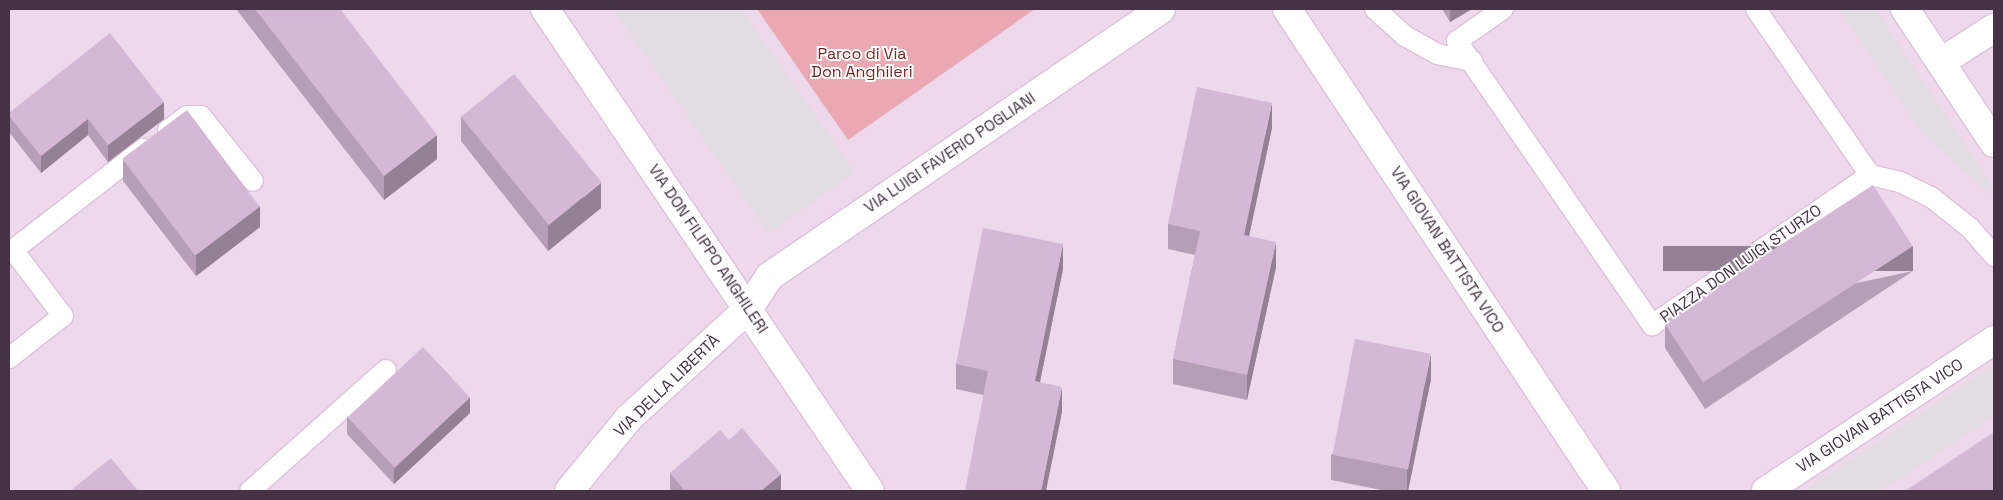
<!DOCTYPE html>
<html>
<head>
<meta charset="utf-8">
<style>
	body { margin:0 }
	#map { position:relative; width:2003px; height:500px; overflow:hidden; background:#f3e3f1; font-family:"Space Grotesk",sans-serif }
	div>[style] { position:absolute }
	.residential>* { inset:0; background:#eed8ec; transform-origin:0 0 }
	.green>* { inset:0; background:#eaa9b2 }
	.parking>* { inset:0; background:#e3dce3 }
	.roads { filter:drop-shadow(1px 0 #ddc2db) drop-shadow(-1px 0 #ddc2db) drop-shadow(0 1px #ddc2db) drop-shadow(0 -1px #ddc2db) }
	.lane>* { height:20px; margin:-10px; padding:0 10px; transform-origin:10px; border-radius:10px; background:#fff }
	.street>* { height:28px; margin:-14px; padding:0 14px; transform-origin:14px; border-radius:14px; background:#fff }
	.wall>* { inset:0; background:#b79eb7 }
	.shaded-wall>* { inset:0; background:#958195; transform-origin:0 0 }
	.building>* { inset:0; background:#d5b8d5; transform-origin:0 0 }
	span { translate:-50% -50%; white-space:nowrap; text-align:center; line-height:1.15; -webkit-text-stroke:4px #fff; paint-order:stroke }
	.park-label { font-size:16px; color:#792523 }
	.street-label { font-size:16px; color:#453345 }
	.frame { position:absolute; inset:0; border:10px solid #453345; pointer-events:none }
</style>
</head>
<body>
<div id="map">
	<div class="residential">
		<i style="left:9px;top:9px;width:1985px;height:482px"></i>
	</div>
	<div class="green">
		<i style="clip-path:polygon(757px 9px,1035px 9px,848px 140px)"></i>
	</div>
	<div class="parking">
		<i style="clip-path:polygon(613px 9px,741px 9px,855px 172px,769px 233px)"></i>
		<i style="clip-path:polygon(1839px 9px,1875px 9px,1994px 188px,1994px 197px,1923px 134px)"></i>
		<i style="clip-path:polygon(1994px 365px,1994px 416px,1882px 491px,1805px 491px)"></i>
	</div>
	<div class="roads">
		<div class="lane">
			<i style="left:1375px;top:9px;width:40px;rotate:42deg"></i>
			<i style="left:1405px;top:36px;width:37px;rotate:29deg"></i>
			<i style="left:1437px;top:54px;width:36px;rotate:11deg"></i>
			<i style="left:1503px;top:9px;width:56px;rotate:145.2deg"></i>
			<i style="left:1457px;top:41px;width:345px;rotate:55.5deg"></i>
			<i style="left:1652px;top:325px;width:265px;rotate:-34.5deg"></i>
			<i style="left:1870px;top:175px;width:201px;rotate:-124.5deg"></i>
			<i style="left:168px;top:130px;width:24px;rotate:-36deg"></i>
			<i style="left:187px;top:116px;width:14px"></i>
			<i style="left:201px;top:116px;width:83px;rotate:51.3deg"></i>
			<i style="left:1870px;top:175px;width:31px;rotate:13deg"></i>
			<i style="left:1900px;top:182px;width:34px;rotate:26deg"></i>
			<i style="left:1931px;top:197px;width:50px;rotate:38.5deg"></i>
			<i style="left:1970px;top:228px;width:37px;rotate:49deg"></i>
			<i style="left:9px;top:358px;width:68px;rotate:-37.9deg"></i>
			<i style="left:63px;top:316px;width:83px;rotate:-127.1deg"></i>
			<i style="left:13px;top:250px;width:165px;rotate:-37.8deg"></i>
			<i style="left:250px;top:491px;width:182px;rotate:-41.7deg"></i>
		</div>
		<div class="street">
			<i style="left:545px;top:9px;width:581px;rotate:56.01deg"></i>
			<i style="left:1287px;top:9px;width:578px;rotate:56.5deg"></i>
			<i style="left:1905px;top:9px;width:161px;rotate:56.4deg"></i>
			<i style="left:1941px;top:62px;width:63px;rotate:-32.7deg"></i>
			<i style="left:569px;top:491px;width:94px;rotate:-50.6deg"></i>
			<i style="left:629px;top:418px;width:163px;rotate:-42.5deg"></i>
			<i style="left:749px;top:308px;width:38px;rotate:-57deg"></i>
			<i style="left:770px;top:276px;width:473px;rotate:-34.3deg"></i>
			<i style="left:1766px;top:491px;width:273px;rotate:-33.5deg"></i>
		</div>
	</div>
	<div class="wall">
		<i style="clip-path:polygon(236px 9px,340px 9px,437px 159px,384px 200px)"></i>
		<i style="clip-path:polygon(1442px 9px,1472px 9px,1450px 22px)"></i>
		<i style="clip-path:polygon(9px 113px,164px 119px,108px 162px,88px 135px,41px 173px,9px 132px)"></i>
		<i style="clip-path:polygon(461px 116px,601px 208px,548px 251px,461px 141px)"></i>
		<i style="clip-path:polygon(1272px 128px,1249px 236px,1276px 267px,1247px 400px,1173px 384px,1173px 359px,1195px 255px,1168px 249px,1168px 224px)"></i>
		<i style="clip-path:polygon(123px 160px,260px 227px,196px 276px,123px 181px)"></i>
		<i style="clip-path:polygon(1063px 269px,1040px 382px,1062px 412px,956px 389px,956px 364px)"></i>
		<i style="clip-path:polygon(1913px 271px,1705px 409px,1665px 348px,1665px 324px)"></i>
		<i style="clip-path:polygon(1431px 379px,1408px 491px,1386px 491px,1331px 480px,1331px 455px)"></i>
		<i style="clip-path:polygon(470px 413px,394px 484px,347px 434px,347px 417px)"></i>
		<i style="clip-path:polygon(729px 440px,781px 490px,780px 491px,671px 491px,670px 490px,670px 473px)"></i>
	</div>
	<div class="shaded-wall">
		<i style="clip-path:polygon(1450px 9px,1472px 9px,1450px 22px)"></i>
		<i style="clip-path:polygon(164px 102px,164px 119px,108px 162px,108px 145px)"></i>
		<i style="clip-path:polygon(1272px 103px,1272px 128px,1244px 260px,1244px 235px)"></i>
		<i style="clip-path:polygon(88px 119px,88px 135px,41px 173px,41px 156px)"></i>
		<i style="clip-path:polygon(437px 135px,437px 159px,384px 200px,384px 176px)"></i>
		<i style="clip-path:polygon(601px 183px,601px 208px,548px 251px,548px 226px)"></i>
		<i style="clip-path:polygon(260px 206px,260px 227px,196px 276px,196px 255px)"></i>
		<i style="clip-path:polygon(1276px 242px,1276px 267px,1247px 400px,1247px 375px)"></i>
		<i style="clip-path:polygon(1063px 244px,1063px 269px,1035px 406px,1035px 381px)"></i>
		<i style="left:1913px;top:246px;width:25px;height:250px;rotate:90deg"></i>
		<i style="clip-path:polygon(1431px 354px,1431px 379px,1408px 491px,1407px 491px,1407px 471px)"></i>
		<i style="clip-path:polygon(1062px 387px,1062px 412px,1046px 491px,1041px 491px)"></i>
		<i style="clip-path:polygon(470px 397px,470px 413px,394px 484px,394px 468px)"></i>
		<i style="clip-path:polygon(781px 474px,781px 490px,780px 491px,761px 491px)"></i>
	</div>
	<div class="building">
		<i style="clip-path:polygon(255px 9px,340px 9px,437px 135px,384px 176px)"></i>
		<i style="clip-path:polygon(110px 33px,164px 102px,108px 145px,88px 119px,41px 156px,9px 116px,9px 113px)"></i>
		<i style="left:514px;top:74px;width:139px;height:68px;rotate:51deg"></i>
		<i style="clip-path:polygon(1197px 87px,1272px 103px,1244px 235px,1276px 242px,1247px 375px,1173px 359px,1200px 231px,1168px 224px)"></i>
		<i style="left:187px;top:110px;width:121px;height:81px;rotate:53deg"></i>
		<i style="left:1873px;top:185px;width:73px;height:250px;rotate:57deg"></i>
		<i style="clip-path:polygon(983px 228px,1063px 244px,1035px 381px,1062px 387px,1041px 491px,965px 491px,988px 371px,956px 364px)"></i>
		<i style="left:1355px;top:339px;width:77px;height:118px;rotate:11deg"></i>
		<i style="left:423px;top:347px;width:69px;height:103px;rotate:47deg"></i>
		<i style="clip-path:polygon(742px 428px,781px 474px,761px 491px,685px 491px,670px 473px,720px 430px,729px 440px)"></i>
		<i style="clip-path:polygon(1994px 432px,1994px 491px,1905px 491px)"></i>
		<i style="clip-path:polygon(111px 458px,138px 491px,70px 491px)"></i>
	</div>
	<div class="park-label">
		<span style="left:862px;top:63px">Parco di Via<br>Don Anghileri</span>
	</div>
	<div class="street-label">
		<span style="left:950px;top:153px;rotate:-34deg">VIA LUIGI FAVERIO POGLIANI</span>
		<span style="left:708px;top:249px;rotate:56deg">VIA DON FILIPPO ANGHILERI</span>
		<span style="left:1447px;top:250px;rotate:57deg">VIA GIOVAN BATTISTA VICO</span>
		<span style="left:1741px;top:264px;rotate:-35deg">PIAZZA DON LUIGI STURZO</span>
		<span style="left:667px;top:386px;rotate:-44deg">VIA DELLA LIBERTÀ</span>
		<span style="left:1880px;top:416px;rotate:-33deg">VIA GIOVAN BATTISTA VICO</span>
	</div>
	<div class="frame"></div>
</div>
</body>
</html>
